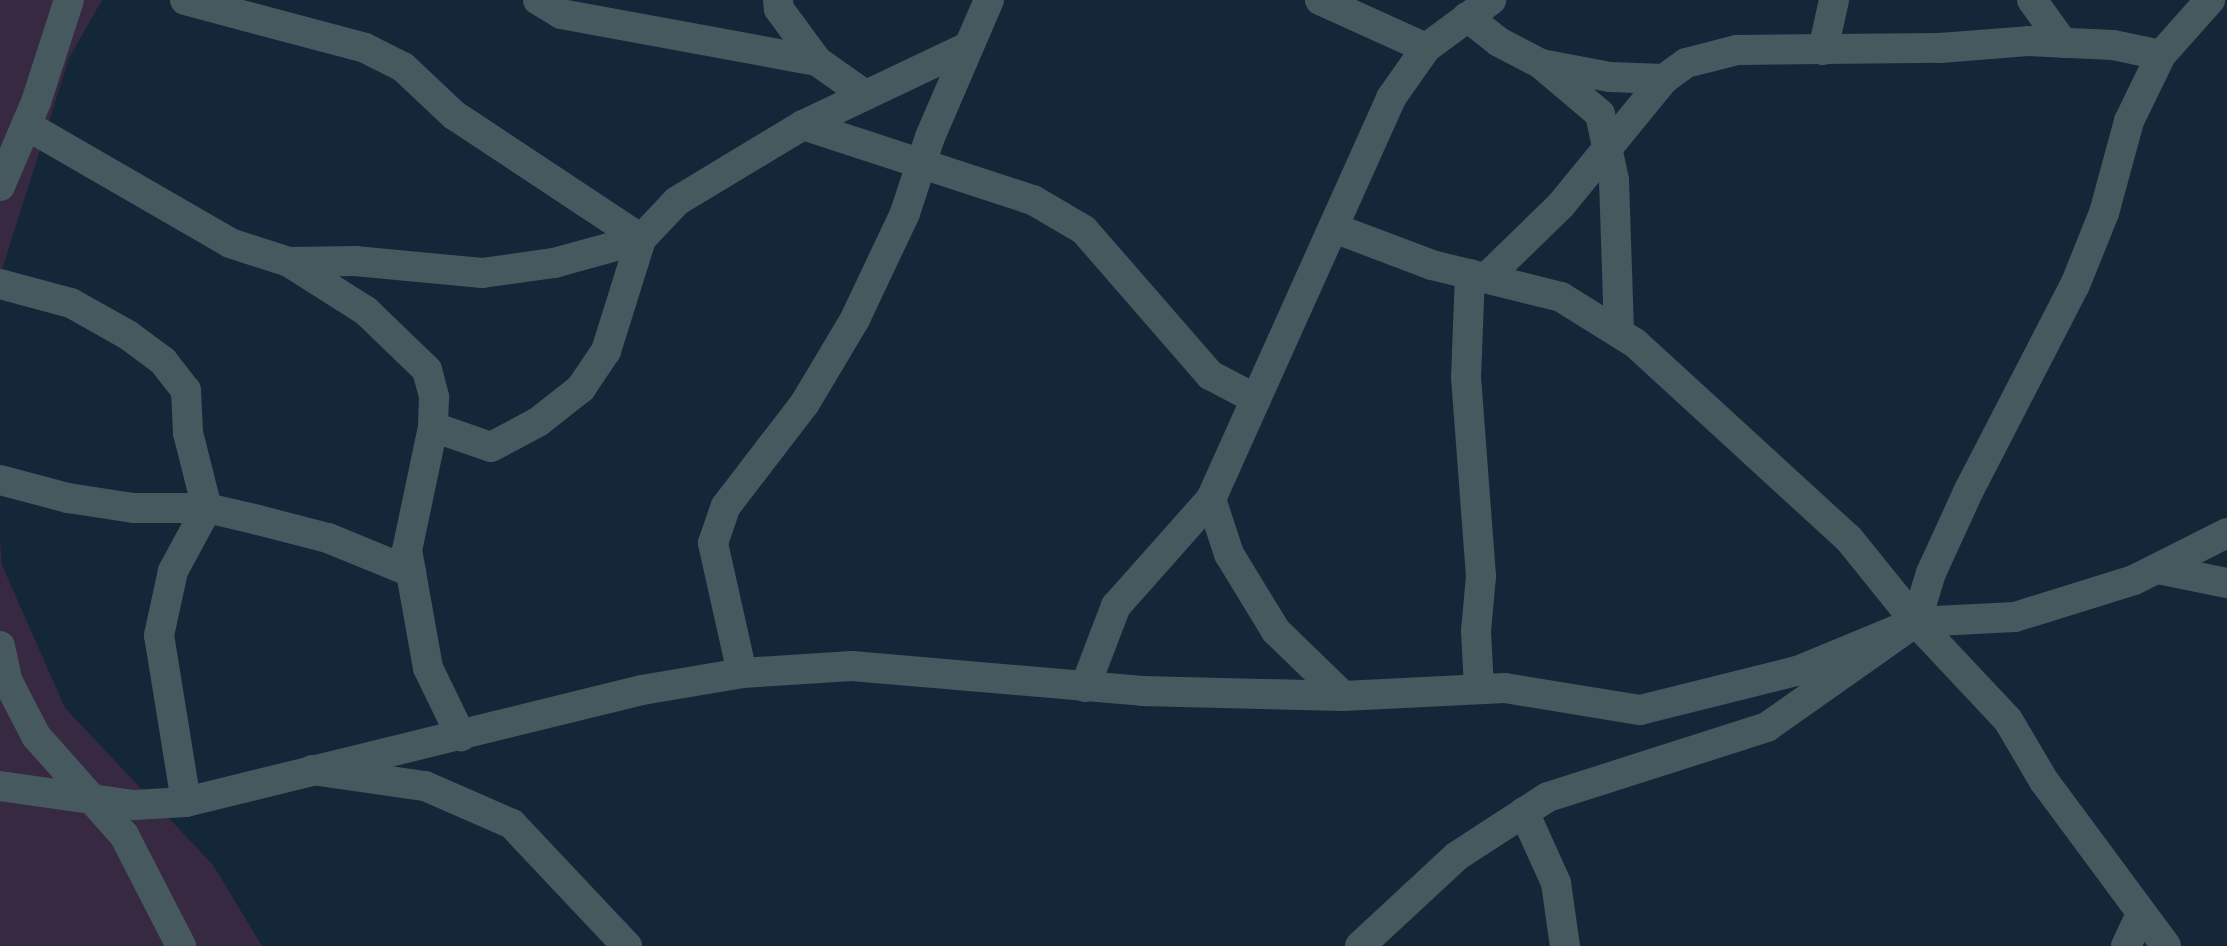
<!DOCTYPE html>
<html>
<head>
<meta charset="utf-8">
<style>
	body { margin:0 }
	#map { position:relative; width:2227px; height:946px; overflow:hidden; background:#142739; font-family:"Roboto Condensed",sans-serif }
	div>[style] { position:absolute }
	.green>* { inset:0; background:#372942 }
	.minor>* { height:30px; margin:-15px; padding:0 15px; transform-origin:15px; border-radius:15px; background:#46595f }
	.tertiary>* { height:30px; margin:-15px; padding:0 15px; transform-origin:15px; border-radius:15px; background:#46595f }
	span { translate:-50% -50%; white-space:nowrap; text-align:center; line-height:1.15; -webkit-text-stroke:8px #070f17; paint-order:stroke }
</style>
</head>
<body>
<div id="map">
	<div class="green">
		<i style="clip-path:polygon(0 0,102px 0,69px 58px,0 276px)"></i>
		<i style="clip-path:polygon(0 541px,2px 565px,65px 708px,213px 865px,262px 946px,0 946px)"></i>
	</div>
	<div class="minor">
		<i style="left:185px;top:0;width:186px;rotate:14.9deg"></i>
		<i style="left:365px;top:48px;width:42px;rotate:26.6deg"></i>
		<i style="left:403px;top:67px;width:70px;rotate:43.3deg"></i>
		<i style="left:454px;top:115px;width:224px;rotate:33.5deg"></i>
		<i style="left:538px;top:0;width:27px;rotate:31deg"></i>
		<i style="left:561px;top:14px;width:260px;rotate:10.4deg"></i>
		<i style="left:817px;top:61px;width:59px;rotate:35.3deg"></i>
		<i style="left:778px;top:0;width:9px;rotate:84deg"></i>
		<i style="left:779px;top:9px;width:64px;rotate:53.8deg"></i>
		<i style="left:1320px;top:0;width:116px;rotate:24.4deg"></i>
		<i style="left:2032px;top:0;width:53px;rotate:54.2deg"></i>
		<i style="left:1467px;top:17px;width:41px;rotate:38deg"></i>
		<i style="left:1499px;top:42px;width:47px;rotate:27.6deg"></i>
		<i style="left:1541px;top:64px;width:77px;rotate:40.3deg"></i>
		<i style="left:1600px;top:114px;width:67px;rotate:78deg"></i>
		<i style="left:1614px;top:180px;width:153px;rotate:88.1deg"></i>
		<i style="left:1823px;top:50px;width:51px;rotate:-77.6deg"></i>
		<i style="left:1541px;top:64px;width:70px;rotate:10.7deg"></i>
		<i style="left:1610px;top:77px;width:54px;rotate:2.1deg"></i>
		<i style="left:1664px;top:79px;width:27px;rotate:-36deg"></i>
		<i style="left:1686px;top:63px;width:53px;rotate:-14.3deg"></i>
		<i style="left:1737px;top:50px;width:203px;rotate:-0.6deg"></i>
		<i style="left:1940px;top:48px;width:88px;rotate:-4.5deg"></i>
		<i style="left:2028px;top:41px;width:85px;rotate:2.7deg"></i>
		<i style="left:2113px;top:45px;width:49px;rotate:11.8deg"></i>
		<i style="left:26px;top:125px;width:236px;rotate:30deg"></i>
		<i style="left:230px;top:243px;width:62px;rotate:17.9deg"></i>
		<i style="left:289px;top:262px;width:91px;rotate:32.5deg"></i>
		<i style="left:366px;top:311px;width:85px;rotate:44deg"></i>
		<i style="left:427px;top:370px;width:28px;rotate:75deg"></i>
		<i style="left:434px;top:397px;width:30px;rotate:92deg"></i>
		<i style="left:433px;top:427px;width:126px;rotate:101.9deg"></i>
		<i style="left:407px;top:550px;width:120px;rotate:79.9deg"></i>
		<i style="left:428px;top:668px;width:76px;rotate:64.1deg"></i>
		<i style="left:803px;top:125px;width:242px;rotate:18.1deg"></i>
		<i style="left:1033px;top:200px;width:59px;rotate:30.5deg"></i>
		<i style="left:1084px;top:230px;width:192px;rotate:49deg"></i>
		<i style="left:1210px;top:375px;width:52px;rotate:27.6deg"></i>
		<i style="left:0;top:186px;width:91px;rotate:-66.8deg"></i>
		<i style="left:36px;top:102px;width:107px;rotate:-72.1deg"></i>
		<i style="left:1334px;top:228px;width:105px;rotate:20.7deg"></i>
		<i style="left:1432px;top:265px;width:133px;rotate:13.9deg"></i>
		<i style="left:1561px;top:297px;width:87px;rotate:31.9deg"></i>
		<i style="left:1635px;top:343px;width:290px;rotate:42.5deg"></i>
		<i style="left:1849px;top:539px;width:107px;rotate:51.1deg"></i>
		<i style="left:1916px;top:622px;width:134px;rotate:46.8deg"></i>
		<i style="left:2008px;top:720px;width:71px;rotate:59.5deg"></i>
		<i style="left:2044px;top:781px;width:205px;rotate:53.5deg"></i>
		<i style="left:289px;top:262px;width:66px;rotate:-0.9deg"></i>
		<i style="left:355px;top:261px;width:128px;rotate:5.4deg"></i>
		<i style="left:482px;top:273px;width:73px;rotate:-7.9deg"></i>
		<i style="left:554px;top:263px;width:90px;rotate:-15.4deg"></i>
		<i style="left:1470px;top:274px;width:103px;rotate:92.2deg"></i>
		<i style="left:1466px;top:377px;width:200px;rotate:85.7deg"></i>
		<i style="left:1481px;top:576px;width:55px;rotate:95.2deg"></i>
		<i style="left:1476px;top:631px;width:58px;rotate:87deg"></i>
		<i style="left:1486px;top:278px;width:105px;rotate:-44.2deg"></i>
		<i style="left:1561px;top:205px;width:163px;rotate:-50.7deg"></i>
		<i style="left:0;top:284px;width:73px;rotate:15deg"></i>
		<i style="left:71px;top:303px;width:65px;rotate:29.3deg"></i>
		<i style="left:128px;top:335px;width:44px;rotate:36.6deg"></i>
		<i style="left:163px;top:361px;width:37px;rotate:52deg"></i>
		<i style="left:186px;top:390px;width:43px;rotate:87.3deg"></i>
		<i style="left:188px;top:433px;width:77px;rotate:75.8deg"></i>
		<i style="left:207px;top:508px;width:72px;rotate:118.4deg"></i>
		<i style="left:173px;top:571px;width:66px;rotate:102.3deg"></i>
		<i style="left:159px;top:635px;width:169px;rotate:80.8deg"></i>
		<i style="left:433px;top:427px;width:61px;rotate:19deg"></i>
		<i style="left:491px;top:447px;width:53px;rotate:-28deg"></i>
		<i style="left:538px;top:422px;width:55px;rotate:-38.3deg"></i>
		<i style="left:581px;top:388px;width:45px;rotate:-56deg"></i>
		<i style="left:606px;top:351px;width:117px;rotate:-72.6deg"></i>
		<i style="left:641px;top:239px;width:52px;rotate:-46.5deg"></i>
		<i style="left:677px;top:201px;width:147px;rotate:-31.1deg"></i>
		<i style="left:803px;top:125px;width:179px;rotate:-25.4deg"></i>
		<i style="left:0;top:480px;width:70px;rotate:14.8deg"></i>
		<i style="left:68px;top:498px;width:66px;rotate:8.7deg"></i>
		<i style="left:133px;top:508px;width:74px"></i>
		<i style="left:207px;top:508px;width:52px;rotate:13.2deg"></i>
		<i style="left:258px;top:520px;width:72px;rotate:14.4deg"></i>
		<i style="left:328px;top:538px;width:90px;rotate:22.3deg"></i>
		<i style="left:1211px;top:499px;width:58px;rotate:71.9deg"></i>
		<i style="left:1229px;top:554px;width:90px;rotate:58.6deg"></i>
		<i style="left:1276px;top:631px;width:93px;rotate:44.1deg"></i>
		<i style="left:2158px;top:569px;width:70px;rotate:11.5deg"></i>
		<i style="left:0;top:646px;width:35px;rotate:78deg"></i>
		<i style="left:7px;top:680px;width:63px;rotate:62.6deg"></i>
		<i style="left:36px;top:736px;width:132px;rotate:48.4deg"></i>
		<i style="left:124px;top:835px;width:125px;rotate:62.8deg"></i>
		<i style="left:742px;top:673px;width:133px;rotate:-102.6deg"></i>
		<i style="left:713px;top:543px;width:39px;rotate:-71deg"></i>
		<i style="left:726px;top:506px;width:130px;rotate:-52.5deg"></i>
		<i style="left:805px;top:403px;width:98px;rotate:-59.2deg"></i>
		<i style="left:855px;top:319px;width:117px;rotate:-64.7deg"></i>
		<i style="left:905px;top:213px;width:80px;rotate:-71.8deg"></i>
		<i style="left:930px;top:137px;width:149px;rotate:-66.7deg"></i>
		<i style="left:1085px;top:687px;width:87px;rotate:-69.1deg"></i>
		<i style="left:1116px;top:606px;width:143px;rotate:-48.4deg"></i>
		<i style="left:1211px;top:499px;width:440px;rotate:-65.8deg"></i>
		<i style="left:1391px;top:98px;width:61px;rotate:-55deg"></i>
		<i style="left:1426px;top:48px;width:81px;rotate:-36.4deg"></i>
		<i style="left:312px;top:770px;width:114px;rotate:8.1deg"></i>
		<i style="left:425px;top:786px;width:95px;rotate:23.6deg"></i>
		<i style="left:512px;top:824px;width:168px;rotate:46.7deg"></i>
		<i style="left:1524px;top:812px;width:78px;rotate:65.7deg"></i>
		<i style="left:1556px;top:883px;width:64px;rotate:81.9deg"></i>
		<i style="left:1360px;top:946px;width:132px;rotate:-42.9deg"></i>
		<i style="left:1457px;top:856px;width:108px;rotate:-33deg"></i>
		<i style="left:1548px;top:797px;width:230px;rotate:-17.7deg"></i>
		<i style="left:1767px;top:727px;width:182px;rotate:-35.2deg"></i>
		<i style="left:1916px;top:622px;width:51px;rotate:-73deg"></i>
		<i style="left:1931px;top:573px;width:89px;rotate:-65.4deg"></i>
		<i style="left:1968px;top:492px;width:233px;rotate:-62.7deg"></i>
		<i style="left:2075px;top:285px;width:78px;rotate:-68.1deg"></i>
		<i style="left:2104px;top:213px;width:95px;rotate:-74.8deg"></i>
		<i style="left:2129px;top:121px;width:73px;rotate:-64.1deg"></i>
		<i style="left:2161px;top:55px;width:74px;rotate:-48.3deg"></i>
		<i style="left:2126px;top:946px;width:35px;rotate:-65deg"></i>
	</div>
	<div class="tertiary">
		<i style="left:0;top:786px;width:135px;rotate:8.1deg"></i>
		<i style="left:134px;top:805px;width:52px;rotate:-3.3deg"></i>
		<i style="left:186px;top:802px;width:470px;rotate:-13.8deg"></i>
		<i style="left:642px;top:690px;width:101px;rotate:-9.6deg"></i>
		<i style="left:742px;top:673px;width:110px;rotate:-3.6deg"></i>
		<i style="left:852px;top:666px;width:291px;rotate:4.9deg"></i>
		<i style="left:1142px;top:691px;width:201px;rotate:1.4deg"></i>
		<i style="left:1343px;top:696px;width:162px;rotate:-2.8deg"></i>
		<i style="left:1505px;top:688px;width:137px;rotate:9.3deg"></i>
		<i style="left:1640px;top:710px;width:162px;rotate:-14deg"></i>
		<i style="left:1797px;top:671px;width:129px;rotate:-22.4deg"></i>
		<i style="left:1916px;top:622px;width:99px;rotate:-2.9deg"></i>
		<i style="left:2015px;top:617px;width:125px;rotate:-17.3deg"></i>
		<i style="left:2134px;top:580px;width:104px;rotate:-26.8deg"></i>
	</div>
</div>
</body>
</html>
